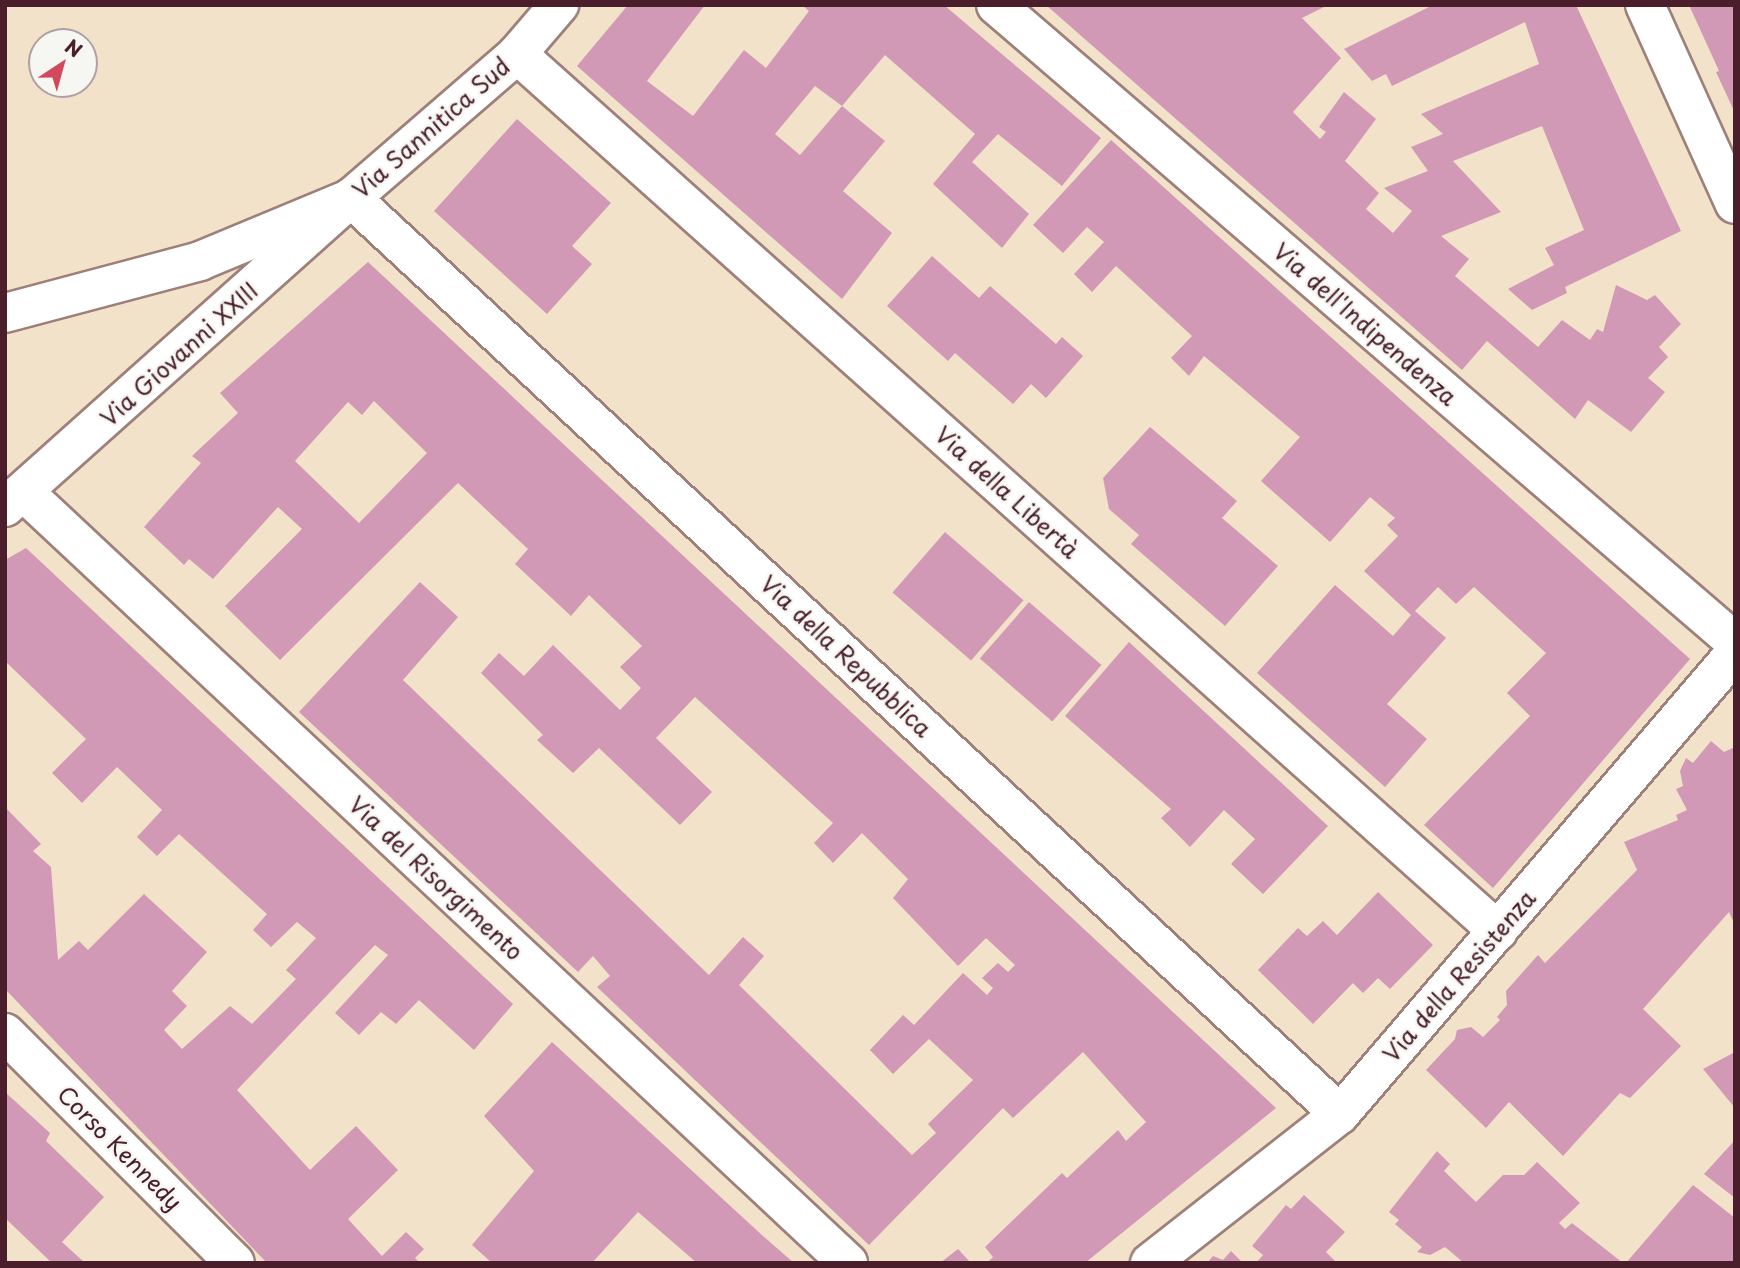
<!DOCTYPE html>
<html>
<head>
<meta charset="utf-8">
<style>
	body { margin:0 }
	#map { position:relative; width:1740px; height:1268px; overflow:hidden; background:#f2e2c9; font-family:"Playpen Sans",sans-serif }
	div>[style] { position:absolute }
	.building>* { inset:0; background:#d299b6; transform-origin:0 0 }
	.roads { filter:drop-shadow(2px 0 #9e807a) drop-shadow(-2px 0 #9e807a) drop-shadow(0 2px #9e807a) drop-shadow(0 -2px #9e807a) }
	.street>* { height:38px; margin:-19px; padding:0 19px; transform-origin:19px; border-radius:19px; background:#fff }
	.secondary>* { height:38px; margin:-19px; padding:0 19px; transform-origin:19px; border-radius:19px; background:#fff }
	span { translate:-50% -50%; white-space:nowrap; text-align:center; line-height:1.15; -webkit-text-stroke:5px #f6f6f2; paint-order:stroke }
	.street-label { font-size:23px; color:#4a1f2b }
	.frame { position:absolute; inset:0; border:7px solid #4a1f2b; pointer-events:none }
	.north { position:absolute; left:28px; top:28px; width:70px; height:70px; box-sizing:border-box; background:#f6f6f2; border:2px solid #b1a0a2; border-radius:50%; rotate:36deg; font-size:19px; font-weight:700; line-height:28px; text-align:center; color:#4a1f2b }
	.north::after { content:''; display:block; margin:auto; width:24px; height:32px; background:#d1495b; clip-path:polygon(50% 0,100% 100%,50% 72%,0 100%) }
</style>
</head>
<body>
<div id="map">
	<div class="building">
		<i style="clip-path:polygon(evenodd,628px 5px,705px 5px,647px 81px,693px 116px,744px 50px,766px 68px,809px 11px,802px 5px,944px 5px,1101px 138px,1062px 186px,998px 134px,972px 162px,1029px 214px,1002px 248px,933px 184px,975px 134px,885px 55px,842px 106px,885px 141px,843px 191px,892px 233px,842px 299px,577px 66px,628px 5px,815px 86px,842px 106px,800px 155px,775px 134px,815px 86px)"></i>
		<i style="clip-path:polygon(1046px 5px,1328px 5px,1302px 18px,1341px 58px,1293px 112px,1320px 139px,1326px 132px,1319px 127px,1344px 92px,1376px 119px,1345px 161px,1379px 193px,1366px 209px,1393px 233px,1412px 211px,1384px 188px,1428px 171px,1411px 147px,1443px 134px,1421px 114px,1539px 64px,1525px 22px,1392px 86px,1386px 74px,1372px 81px,1344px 49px,1433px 5px,1576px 5px,1681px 231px,1565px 287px,1567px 293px,1532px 310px,1508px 289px,1554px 265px,1545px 248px,1584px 230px,1542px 126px,1453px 161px,1501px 212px,1441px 236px,1469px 259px,1455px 276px,1538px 347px,1562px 320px,1590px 340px,1597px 329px,1603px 332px,1616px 285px,1647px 300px,1655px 295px,1681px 324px,1659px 347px,1668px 357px,1648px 378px,1665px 392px,1631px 432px,1588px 400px,1575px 419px,1487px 341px,1462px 370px)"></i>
		<i style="clip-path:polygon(1689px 5px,1735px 5px,1735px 113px,1716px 72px,1719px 71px)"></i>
		<i style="clip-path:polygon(517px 119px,611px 203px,572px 246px,592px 264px,547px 314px,434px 211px)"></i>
		<i style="clip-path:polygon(1111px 140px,1690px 659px,1493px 888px,1424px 825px,1530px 716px,1507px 693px,1546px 653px,1474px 587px,1456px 604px,1438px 587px,1415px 611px,1446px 638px,1387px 704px,1427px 739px,1385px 787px,1257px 673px,1335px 585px,1393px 636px,1411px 615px,1364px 571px,1398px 536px,1387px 525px,1395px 518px,1370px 497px,1330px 542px,1261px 481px,1300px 437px,1204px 356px,1189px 376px,1171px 358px,1192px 336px,1116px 266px,1092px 292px,1074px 274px,1104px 242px,1087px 227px,1063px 253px,1033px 225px)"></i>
		<i style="clip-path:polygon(932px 256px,979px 298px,990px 286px,1056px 344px,1062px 337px,1083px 356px,1046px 398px,1031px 384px,1013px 404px,955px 353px,948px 361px,887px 306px)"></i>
		<i style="clip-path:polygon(evenodd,368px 262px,1276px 1108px,1085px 1263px,987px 1263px,993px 1257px,985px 1247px,1062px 1173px,1067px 1178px,1118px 1130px,1126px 1141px,1146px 1122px,1083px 1052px,1013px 1118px,1003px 1108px,869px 1245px,597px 987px,610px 976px,593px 956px,578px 972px,299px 712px,420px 582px,458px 617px,403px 680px,709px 975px,743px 937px,764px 956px,739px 985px,912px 1155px,936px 1133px,928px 1124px,973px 1080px,929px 1039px,893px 1074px,870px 1050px,903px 1015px,914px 1025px,963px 973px,987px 995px,993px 988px,982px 978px,998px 963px,1008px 972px,1015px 965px,986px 938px,958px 966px,893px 898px,908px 879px,862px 833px,833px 863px,814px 843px,833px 823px,695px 697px,656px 738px,712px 792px,680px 825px,599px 748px,573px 773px,537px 740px,543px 735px,481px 673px,499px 653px,524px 676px,553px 645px,620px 710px,641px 688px,620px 667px,642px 646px,589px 595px,571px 616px,515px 564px,528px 549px,458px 483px,280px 660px,225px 606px,302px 529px,278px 507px,213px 579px,189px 559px,184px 565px,144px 527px,201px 463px,192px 456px,238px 413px,220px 393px,368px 262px,374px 401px,427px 453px,359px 523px,295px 461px,348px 402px,362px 415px,374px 401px)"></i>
		<i style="clip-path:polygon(1150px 427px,1237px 501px,1222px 518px,1278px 566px,1225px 626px,1131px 544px,1139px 535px,1109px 509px,1103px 478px)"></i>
		<i style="left:945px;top:532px;width:104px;height:80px;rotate:41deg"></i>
		<i style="clip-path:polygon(26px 548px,513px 1004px,474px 1050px,419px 1000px,396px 1024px,381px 1012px,359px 1035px,335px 1013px,388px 955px,375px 945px,237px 1090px,310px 1170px,356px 1126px,398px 1170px,348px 1219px,382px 1256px,406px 1232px,424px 1249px,415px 1258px,420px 1263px,267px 1263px,5px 989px,5px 807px,41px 844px,33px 851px,51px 867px,58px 960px,79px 941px,88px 950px,144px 894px,207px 952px,172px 991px,187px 1006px,164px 1030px,182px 1049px,230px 1006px,252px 1024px,296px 979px,286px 970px,316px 938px,297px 922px,271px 947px,253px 930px,267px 914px,179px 834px,157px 856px,137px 837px,162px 810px,117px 767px,82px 803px,52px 773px,86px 739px,5px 661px,5px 560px)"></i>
		<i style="left:1029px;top:602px;width:96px;height:75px;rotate:41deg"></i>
		<i style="clip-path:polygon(1129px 642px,1328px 826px,1263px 894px,1231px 864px,1255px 839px,1224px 810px,1190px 847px,1161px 818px,1171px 809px,1065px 716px)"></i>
		<i style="clip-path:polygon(1711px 741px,1724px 752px,1735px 747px,1735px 925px,1729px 912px,1643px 1009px,1681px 1046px,1630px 1098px,1620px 1093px,1563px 1156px,1509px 1102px,1486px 1128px,1426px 1070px,1455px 1039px,1457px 1030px,1471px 1027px,1483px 1037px,1500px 1020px,1497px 1017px,1507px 1005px,1506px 991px,1538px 955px,1545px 963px,1637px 870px,1624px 842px,1678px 820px,1676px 815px,1687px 810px,1676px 789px,1683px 786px,1680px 771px,1686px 758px,1693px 763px)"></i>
		<i style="clip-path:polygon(1378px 892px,1433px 945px,1390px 989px,1378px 978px,1363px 993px,1353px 983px,1313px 1024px,1258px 970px,1298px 928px,1307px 936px,1323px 921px,1337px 935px)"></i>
		<i style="clip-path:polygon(552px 1042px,763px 1236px,794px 1263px,697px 1263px,638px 1212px,592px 1263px,492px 1263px,472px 1245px,534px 1171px,484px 1116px)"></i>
		<i style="clip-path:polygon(1735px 1052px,1735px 1108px,1703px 1069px)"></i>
		<i style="clip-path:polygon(5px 1092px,50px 1133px,46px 1141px,104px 1197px,62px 1242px,85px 1263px,52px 1263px,5px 1218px)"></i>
		<i style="clip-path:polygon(1735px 1140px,1735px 1198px,1704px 1174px)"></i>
		<i style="clip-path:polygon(1437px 1151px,1450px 1164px,1444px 1171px,1476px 1202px,1503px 1175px,1524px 1175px,1537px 1162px,1580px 1203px,1559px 1223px,1565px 1229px,1572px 1223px,1623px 1263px,1464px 1263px,1445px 1247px,1430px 1255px,1417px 1252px,1422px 1247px,1395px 1224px,1399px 1220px,1389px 1212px)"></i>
		<i style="clip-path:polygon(1693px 1185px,1735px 1218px,1735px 1263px,1626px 1263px)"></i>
		<i style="clip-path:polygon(1304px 1195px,1345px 1232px,1326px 1252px,1337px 1263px,1256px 1263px,1263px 1255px,1252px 1246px,1286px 1205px,1291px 1209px)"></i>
		<i style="clip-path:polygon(958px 1249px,971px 1263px,940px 1263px)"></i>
		<i style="clip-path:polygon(1231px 1251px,1243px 1263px,1207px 1263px,1213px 1256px,1223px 1260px)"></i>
	</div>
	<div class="roads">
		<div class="street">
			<i style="left:996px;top:5px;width:976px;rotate:40.76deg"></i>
			<i style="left:517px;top:54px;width:1316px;rotate:41.8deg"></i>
			<i style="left:25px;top:493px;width:1127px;rotate:43.09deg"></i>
			<i style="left:5px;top:507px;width:464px;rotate:-41.8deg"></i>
			<i style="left:351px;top:198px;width:1348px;rotate:42.81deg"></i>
			<i style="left:5px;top:1033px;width:325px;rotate:45deg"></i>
			<i style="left:1150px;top:1263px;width:241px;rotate:-38.1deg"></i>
			<i style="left:1340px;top:1114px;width:607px;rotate:-49.41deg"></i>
		</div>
		<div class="secondary">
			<i style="left:1645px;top:5px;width:218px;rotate:65.7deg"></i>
			<i style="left:5px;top:313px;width:202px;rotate:-14.9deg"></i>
			<i style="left:200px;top:261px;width:164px;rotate:-22.6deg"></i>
			<i style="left:351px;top:198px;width:220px;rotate:-40.9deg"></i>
			<i style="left:517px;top:54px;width:65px;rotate:-49.4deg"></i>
		</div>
	</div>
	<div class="street-label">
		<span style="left:431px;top:128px;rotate:-41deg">Via Sannitica Sud</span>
		<span style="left:1365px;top:324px;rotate:41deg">Via dell'Indipendenza</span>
		<span style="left:179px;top:354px;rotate:-42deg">Via Giovanni XXIII</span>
		<span style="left:1007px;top:492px;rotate:42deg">Via della Libertà</span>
		<span style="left:846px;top:656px;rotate:43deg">Via della Repubblica</span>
		<span style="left:436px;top:878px;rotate:43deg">Via del Risorgimento</span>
		<span style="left:1459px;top:976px;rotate:-49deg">Via della Resistenza</span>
		<span style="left:120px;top:1148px;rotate:45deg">Corso Kennedy</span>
	</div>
	<div class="frame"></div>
	<div class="north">N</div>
</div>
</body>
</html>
